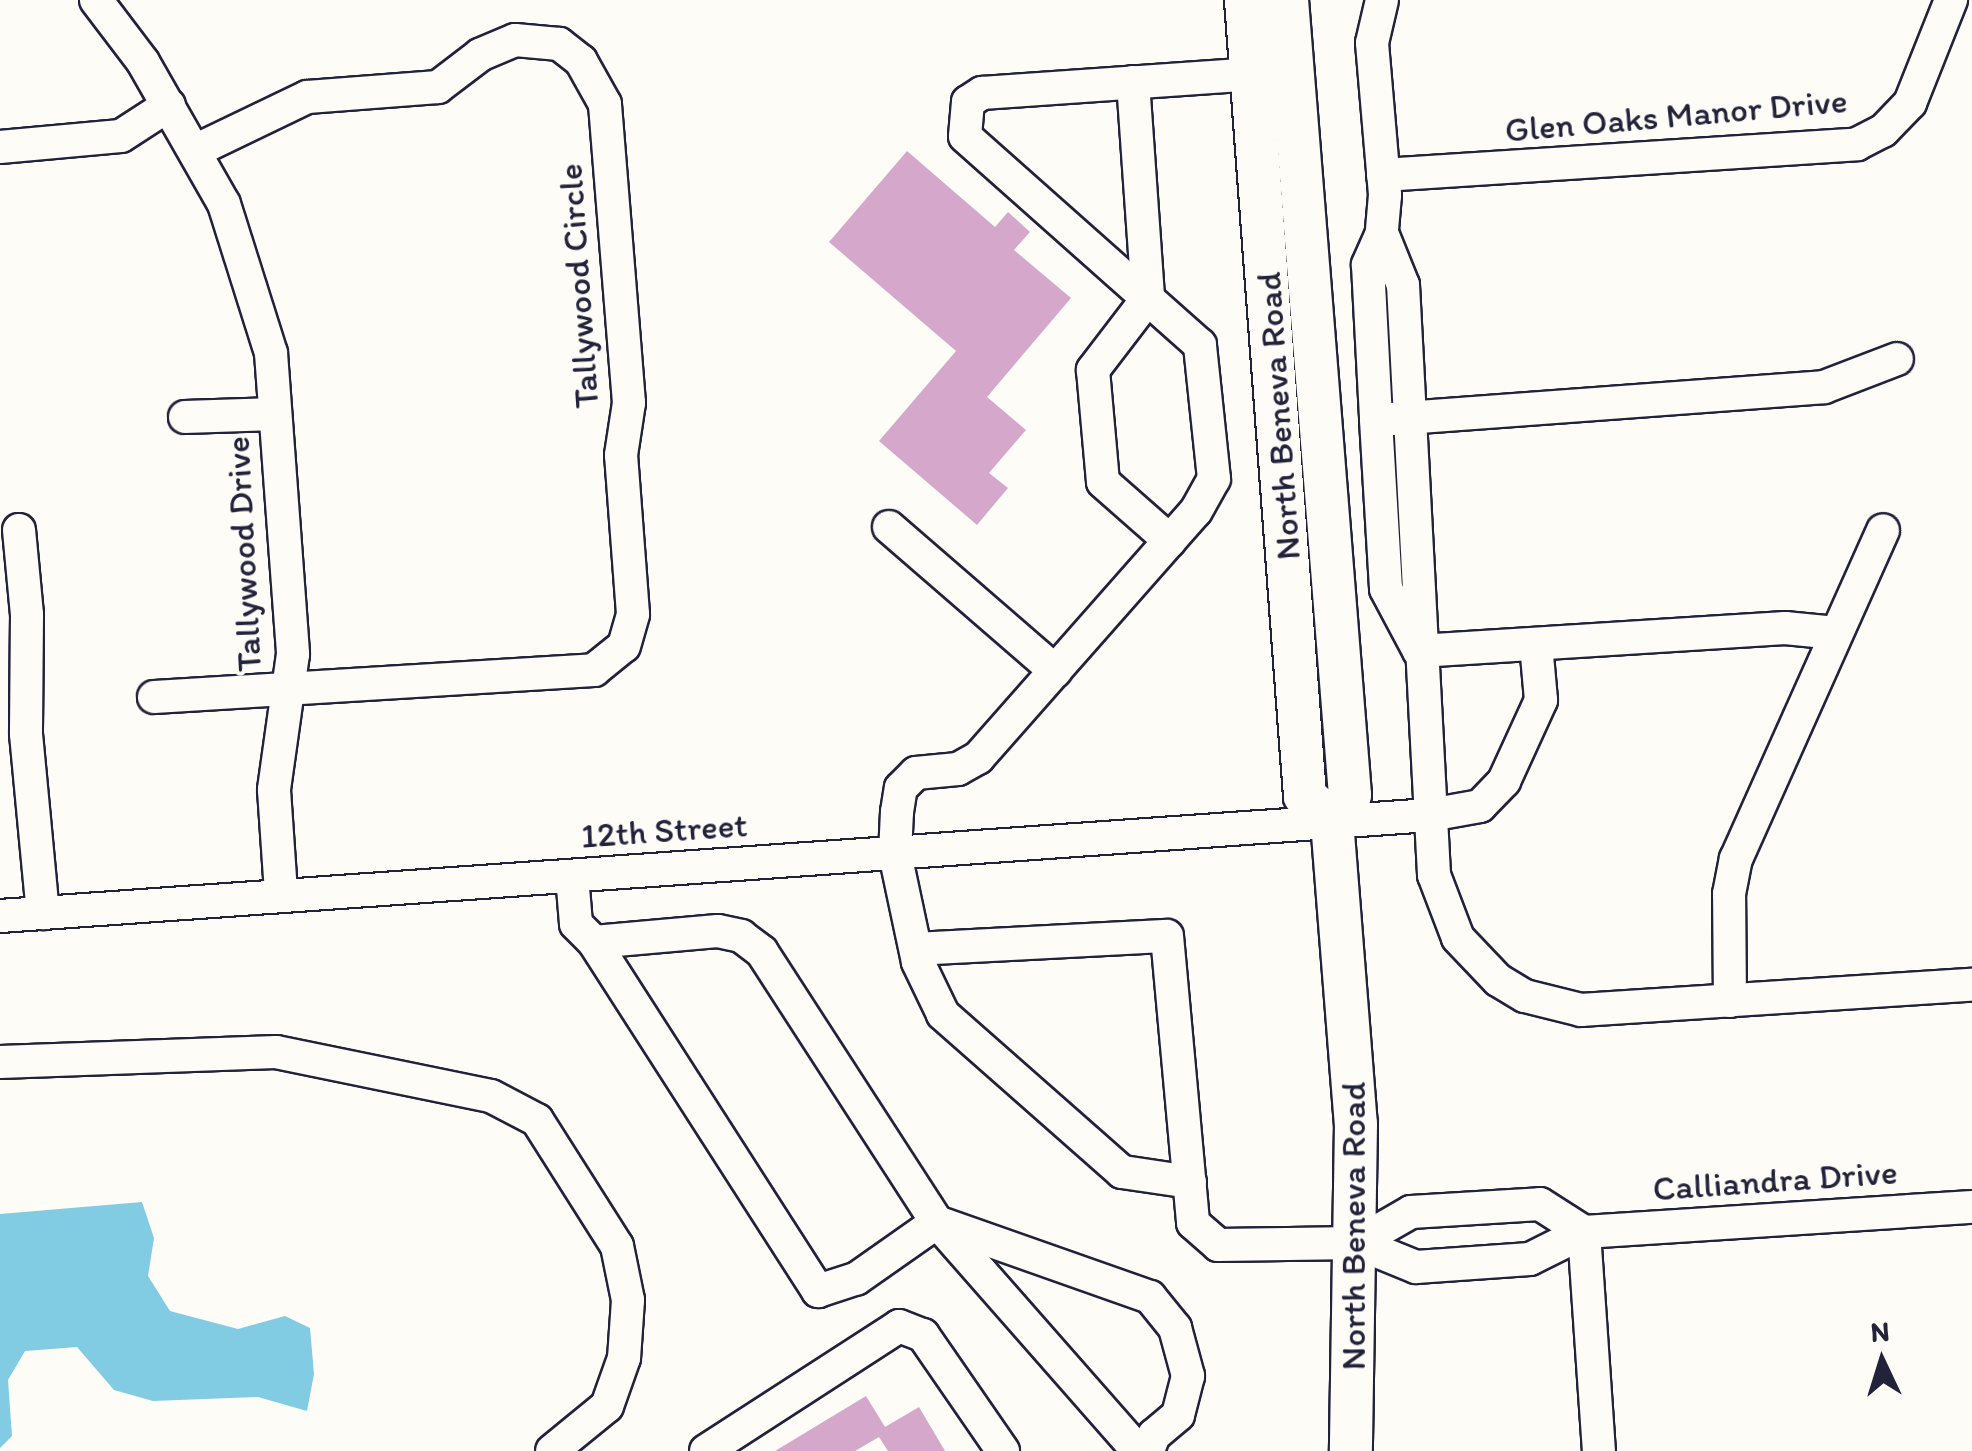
<!DOCTYPE html>
<html>
<head>
<meta charset="utf-8">
<style>
	body { margin:0 }
	#map { position:relative; width:1972px; height:1451px; overflow:hidden; background:#fdfcf7; font-family:Itim,sans-serif }
	div>[style] { position:absolute }
	.water>* { inset:0; background:#82cce3 }
	.building>* { inset:0; background:#d5a8cb }
	.roads { filter:drop-shadow(2px 0 #22223b) drop-shadow(-2px 0 #22223b) drop-shadow(0 2px #22223b) drop-shadow(0 -2px #22223b) }
	.minor>* { height:32px; margin:-16px; padding:0 16px; transform-origin:16px; border-radius:16px; background:#fdfcf7 }
	.major>* { height:42px; margin:-21px; padding:0 21px; transform-origin:21px; border-radius:21px; background:#fdfcf7 }
	span { translate:-50% -50%; white-space:nowrap; text-align:center; line-height:1.15; -webkit-text-stroke:8px #fdfcf7; paint-order:stroke }
	.street-label { font-size:35px; color:#22223b }
	.north { position:absolute; left:1832px; top:1311px; width:100px; height:100px; -webkit-text-stroke:8px #fdfcf7; paint-order:stroke; rotate:356deg; font-size:28px; font-weight:700; line-height:40px; text-align:center; color:#22223b }
	.north::after { content:''; display:block; margin:auto; width:35px; height:45px; background:#22223b; clip-path:polygon(50% 0,100% 100%,50% 72%,0 100%) }
</style>
</head>
<body>
<div id="map">
	<div class="water">
		<i style="clip-path:polygon(142px 1202px,154px 1238px,148px 1276px,170px 1311px,238px 1329px,285px 1316px,310px 1328px,314px 1374px,307px 1411px,258px 1397px,153px 1401px,114px 1390px,77px 1347px,25px 1351px,8px 1380px,12px 1436px,0 1448px,0 1214px)"></i>
	</div>
	<div class="building">
		<i style="clip-path:polygon(907px 151px,995px 227px,1008px 212px,1030px 232px,1014px 250px,1071px 298px,987px 397px,1026px 430px,989px 473px,1008px 488px,977px 525px,879px 441px,956px 351px,829px 242px)"></i>
		<i style="clip-path:polygon(866px 1396px,885px 1427px,919px 1407px,945px 1451px,888px 1451px,879px 1437px,855px 1451px,775px 1451px)"></i>
	</div>
	<div class="roads">
		<div class="minor">
			<i style="left:96px;top:0;width:78px;rotate:52.8deg"></i>
			<i style="left:143px;top:62px;width:163px;rotate:60.3deg"></i>
			<i style="left:224px;top:204px;width:156px;rotate:72.5deg"></i>
			<i style="left:271px;top:353px;width:302px;rotate:85.8deg"></i>
			<i style="left:293px;top:654px;width:137px;rotate:98deg"></i>
			<i style="left:274px;top:790px;width:104px;rotate:86.1deg"></i>
			<i style="left:1382px;top:0;width:44px;rotate:103.1deg"></i>
			<i style="left:1372px;top:43px;width:153px;rotate:85.1deg"></i>
			<i style="left:1385px;top:195px;width:38px;rotate:95deg"></i>
			<i style="left:1382px;top:233px;width:35px;rotate:114deg"></i>
			<i style="left:1368px;top:265px;width:155px;rotate:87deg"></i>
			<i style="left:1376px;top:420px;width:169px;rotate:86.6deg"></i>
			<i style="left:1386px;top:589px;width:70px;rotate:62deg"></i>
			<i style="left:1133px;top:82px;width:217px;rotate:86deg"></i>
			<i style="left:1148px;top:298px;width:91px;rotate:127.4deg"></i>
			<i style="left:1093px;top:370px;width:112px;rotate:84.9deg"></i>
			<i style="left:1103px;top:482px;width:89px;rotate:41.4deg"></i>
			<i style="left:0;top:147px;width:121px;rotate:-5.2deg"></i>
			<i style="left:121px;top:136px;width:57px;rotate:-32.9deg"></i>
			<i style="left:1383px;top:175px;width:475px;rotate:-3.7deg"></i>
			<i style="left:1857px;top:144px;width:29px;rotate:-27deg"></i>
			<i style="left:1883px;top:131px;width:39px;rotate:-46deg"></i>
			<i style="left:1910px;top:103px;width:111px;rotate:-68.3deg"></i>
			<i style="left:1382px;top:233px;width:56px;rotate:68deg"></i>
			<i style="left:1403px;top:285px;width:591px;rotate:86.99deg"></i>
			<i style="left:1434px;top:875px;width:67px;rotate:69.1deg"></i>
			<i style="left:1458px;top:938px;width:58px;rotate:46.4deg"></i>
			<i style="left:1498px;top:980px;width:31px;rotate:31deg"></i>
			<i style="left:1525px;top:996px;width:58px;rotate:14deg"></i>
			<i style="left:1581px;top:1010px;width:392px;rotate:-3.7deg"></i>
			<i style="left:185px;top:417px;width:90px;rotate:-1.9deg"></i>
			<i style="left:1391px;top:419px;width:434px;rotate:-4.2deg"></i>
			<i style="left:1824px;top:387px;width:78px;rotate:-21deg"></i>
			<i style="left:889px;top:527px;width:220px;rotate:40.9deg"></i>
			<i style="left:19px;top:530px;width:85px;rotate:84.6deg"></i>
			<i style="left:27px;top:615px;width:119px;rotate:90.5deg"></i>
			<i style="left:26px;top:734px;width:180px;rotate:84.6deg"></i>
			<i style="left:1419px;top:651px;width:367px;rotate:-3.6deg"></i>
			<i style="left:1785px;top:628px;width:51px;rotate:5.6deg"></i>
			<i style="left:154px;top:697px;width:441px;rotate:-3.5deg"></i>
			<i style="left:594px;top:670px;width:38px;rotate:-39deg"></i>
			<i style="left:624px;top:646px;width:33px;rotate:-74deg"></i>
			<i style="left:633px;top:614px;width:159px;rotate:-94.3deg"></i>
			<i style="left:621px;top:455px;width:53px;rotate:-81.3deg"></i>
			<i style="left:629px;top:403px;width:300px;rotate:-94.6deg"></i>
			<i style="left:605px;top:104px;width:49px;rotate:-119.2deg"></i>
			<i style="left:581px;top:61px;width:28px;rotate:-142deg"></i>
			<i style="left:559px;top:44px;width:44px;rotate:-174.8deg"></i>
			<i style="left:515px;top:40px;width:38px;rotate:157deg"></i>
			<i style="left:480px;top:55px;width:53px;rotate:142.7deg"></i>
			<i style="left:438px;top:87px;width:131px;rotate:175.6deg"></i>
			<i style="left:307px;top:97px;width:124px;rotate:154.3deg"></i>
			<i style="left:572px;top:876px;width:48px;rotate:85.2deg"></i>
			<i style="left:576px;top:924px;width:25px;rotate:45deg"></i>
			<i style="left:594px;top:942px;width:415px;rotate:57.3deg"></i>
			<i style="left:818px;top:1291px;width:40px;rotate:-18deg"></i>
			<i style="left:856px;top:1279px;width:99px;rotate:-35.1deg"></i>
			<i style="left:937px;top:1222px;width:305px;rotate:48.7deg"></i>
			<i style="left:0;top:916px;width:1434px;rotate:-4.04deg"></i>
			<i style="left:1430px;top:815px;width:51px;rotate:-10.2deg"></i>
			<i style="left:1480px;top:806px;width:35px;rotate:-46deg"></i>
			<i style="left:1504px;top:781px;width:89px;rotate:-65.4deg"></i>
			<i style="left:1541px;top:700px;width:56px;rotate:-95.1deg"></i>
			<i style="left:594px;top:942px;width:124px;rotate:-5.1deg"></i>
			<i style="left:718px;top:931px;width:24px;rotate:12deg"></i>
			<i style="left:741px;top:936px;width:26px;rotate:37deg"></i>
			<i style="left:762px;top:952px;width:322px;rotate:57.1deg"></i>
			<i style="left:937px;top:1222px;width:226px;rotate:19.4deg"></i>
			<i style="left:1150px;top:1297px;width:40px;rotate:51deg"></i>
			<i style="left:1175px;top:1328px;width:50px;rotate:74.8deg"></i>
			<i style="left:1188px;top:1376px;width:40px;rotate:104.4deg"></i>
			<i style="left:1178px;top:1415px;width:31px;rotate:140deg"></i>
			<i style="left:1154px;top:1435px;width:17px;rotate:111deg"></i>
			<i style="left:916px;top:949px;width:251px;rotate:-3deg"></i>
			<i style="left:1167px;top:936px;width:288px;rotate:84.8deg"></i>
			<i style="left:1193px;top:1223px;width:33px;rotate:41deg"></i>
			<i style="left:1218px;top:1245px;width:139px;rotate:-0.8deg"></i>
			<i style="left:1357px;top:1243px;width:64px;rotate:22.1deg"></i>
			<i style="left:1416px;top:1267px;width:114px;rotate:-4deg"></i>
			<i style="left:1530px;top:1259px;width:60px;rotate:-26.6deg"></i>
			<i style="left:1584px;top:1232px;width:389px;rotate:-3.7deg"></i>
			<i style="left:1730px;top:1001px;width:107px;rotate:-90.5deg"></i>
			<i style="left:1729px;top:894px;width:36px;rotate:-79deg"></i>
			<i style="left:1736px;top:859px;width:360px;rotate:-65.9deg"></i>
			<i style="left:0;top:1062px;width:276px;rotate:-2.1deg"></i>
			<i style="left:276px;top:1052px;width:219px;rotate:11.6deg"></i>
			<i style="left:491px;top:1096px;width:52px;rotate:27.6deg"></i>
			<i style="left:537px;top:1120px;width:149px;rotate:57.6deg"></i>
			<i style="left:617px;top:1246px;width:55px;rotate:78.5deg"></i>
			<i style="left:628px;top:1300px;width:58px;rotate:93.9deg"></i>
			<i style="left:624px;top:1358px;width:51px;rotate:109.5deg"></i>
			<i style="left:607px;top:1406px;width:71px;rotate:140.7deg"></i>
			<i style="left:1190px;top:1182px;width:69px;rotate:-171.6deg"></i>
			<i style="left:1122px;top:1172px;width:239px;rotate:-138.6deg"></i>
			<i style="left:943px;top:1014px;width:58px;rotate:-115.7deg"></i>
			<i style="left:918px;top:962px;width:110px;rotate:-102deg"></i>
			<i style="left:895px;top:854px;width:42px;rotate:-87.3deg"></i>
			<i style="left:897px;top:812px;width:24px;rotate:-81deg"></i>
			<i style="left:901px;top:788px;width:21px;rotate:-45deg"></i>
			<i style="left:916px;top:773px;width:42px;rotate:-5.4deg"></i>
			<i style="left:958px;top:769px;width:23px;rotate:-29deg"></i>
			<i style="left:978px;top:758px;width:329px;rotate:-48.6deg"></i>
			<i style="left:1196px;top:511px;width:37px;rotate:-61deg"></i>
			<i style="left:1214px;top:479px;width:135px;rotate:-96deg"></i>
			<i style="left:1200px;top:345px;width:314px;rotate:-138.4deg"></i>
			<i style="left:965px;top:136px;width:34px;rotate:-85deg"></i>
			<i style="left:968px;top:102px;width:17px;rotate:-33deg"></i>
			<i style="left:982px;top:93px;width:270px;rotate:-4deg"></i>
			<i style="left:1584px;top:1232px;width:220px;rotate:86.1deg"></i>
			<i style="left:1357px;top:1243px;width:62px;rotate:-29.9deg"></i>
			<i style="left:1411px;top:1212px;width:129px;rotate:-3.5deg"></i>
			<i style="left:1540px;top:1204px;width:52px;rotate:32.5deg"></i>
			<i style="left:706px;top:1451px;width:230px;rotate:-32.9deg"></i>
			<i style="left:899px;top:1326px;width:26px;rotate:21deg"></i>
			<i style="left:923px;top:1335px;width:141px;rotate:55.4deg"></i>
		</div>
		<div class="major">
			<i style="left:1246px;top:0;width:798px;rotate:85.76deg"></i>
			<i style="left:1305px;top:796px;width:37px;rotate:43deg"></i>
			<i style="left:1287px;top:0;width:797px;rotate:85.47deg"></i>
			<i style="left:1350px;top:795px;width:32px;rotate:125deg"></i>
			<i style="left:1332px;top:821px;width:304px;rotate:85.5deg"></i>
			<i style="left:1356px;top:1124px;width:327px;rotate:90.9deg"></i>
		</div>
	</div>
	<div class="street-label">
		<span style="left:1676px;top:115px;rotate:-5deg">Glen Oaks Manor Drive</span>
		<span style="left:578px;top:286px;rotate:-94deg">Tallywood Circle</span>
		<span style="left:1278px;top:416px;rotate:-94deg">North Beneva Road</span>
		<span style="left:243px;top:554px;rotate:-93deg">Tallywood Drive</span>
		<span style="left:664px;top:830px;rotate:-4deg">12th Street</span>
		<span style="left:1775px;top:1180px;rotate:-4deg">Calliandra Drive</span>
		<span style="left:1353px;top:1226px;rotate:-90deg">North Beneva Road</span>
	</div>
	<div class="north">N</div>
</div>
</body>
</html>
